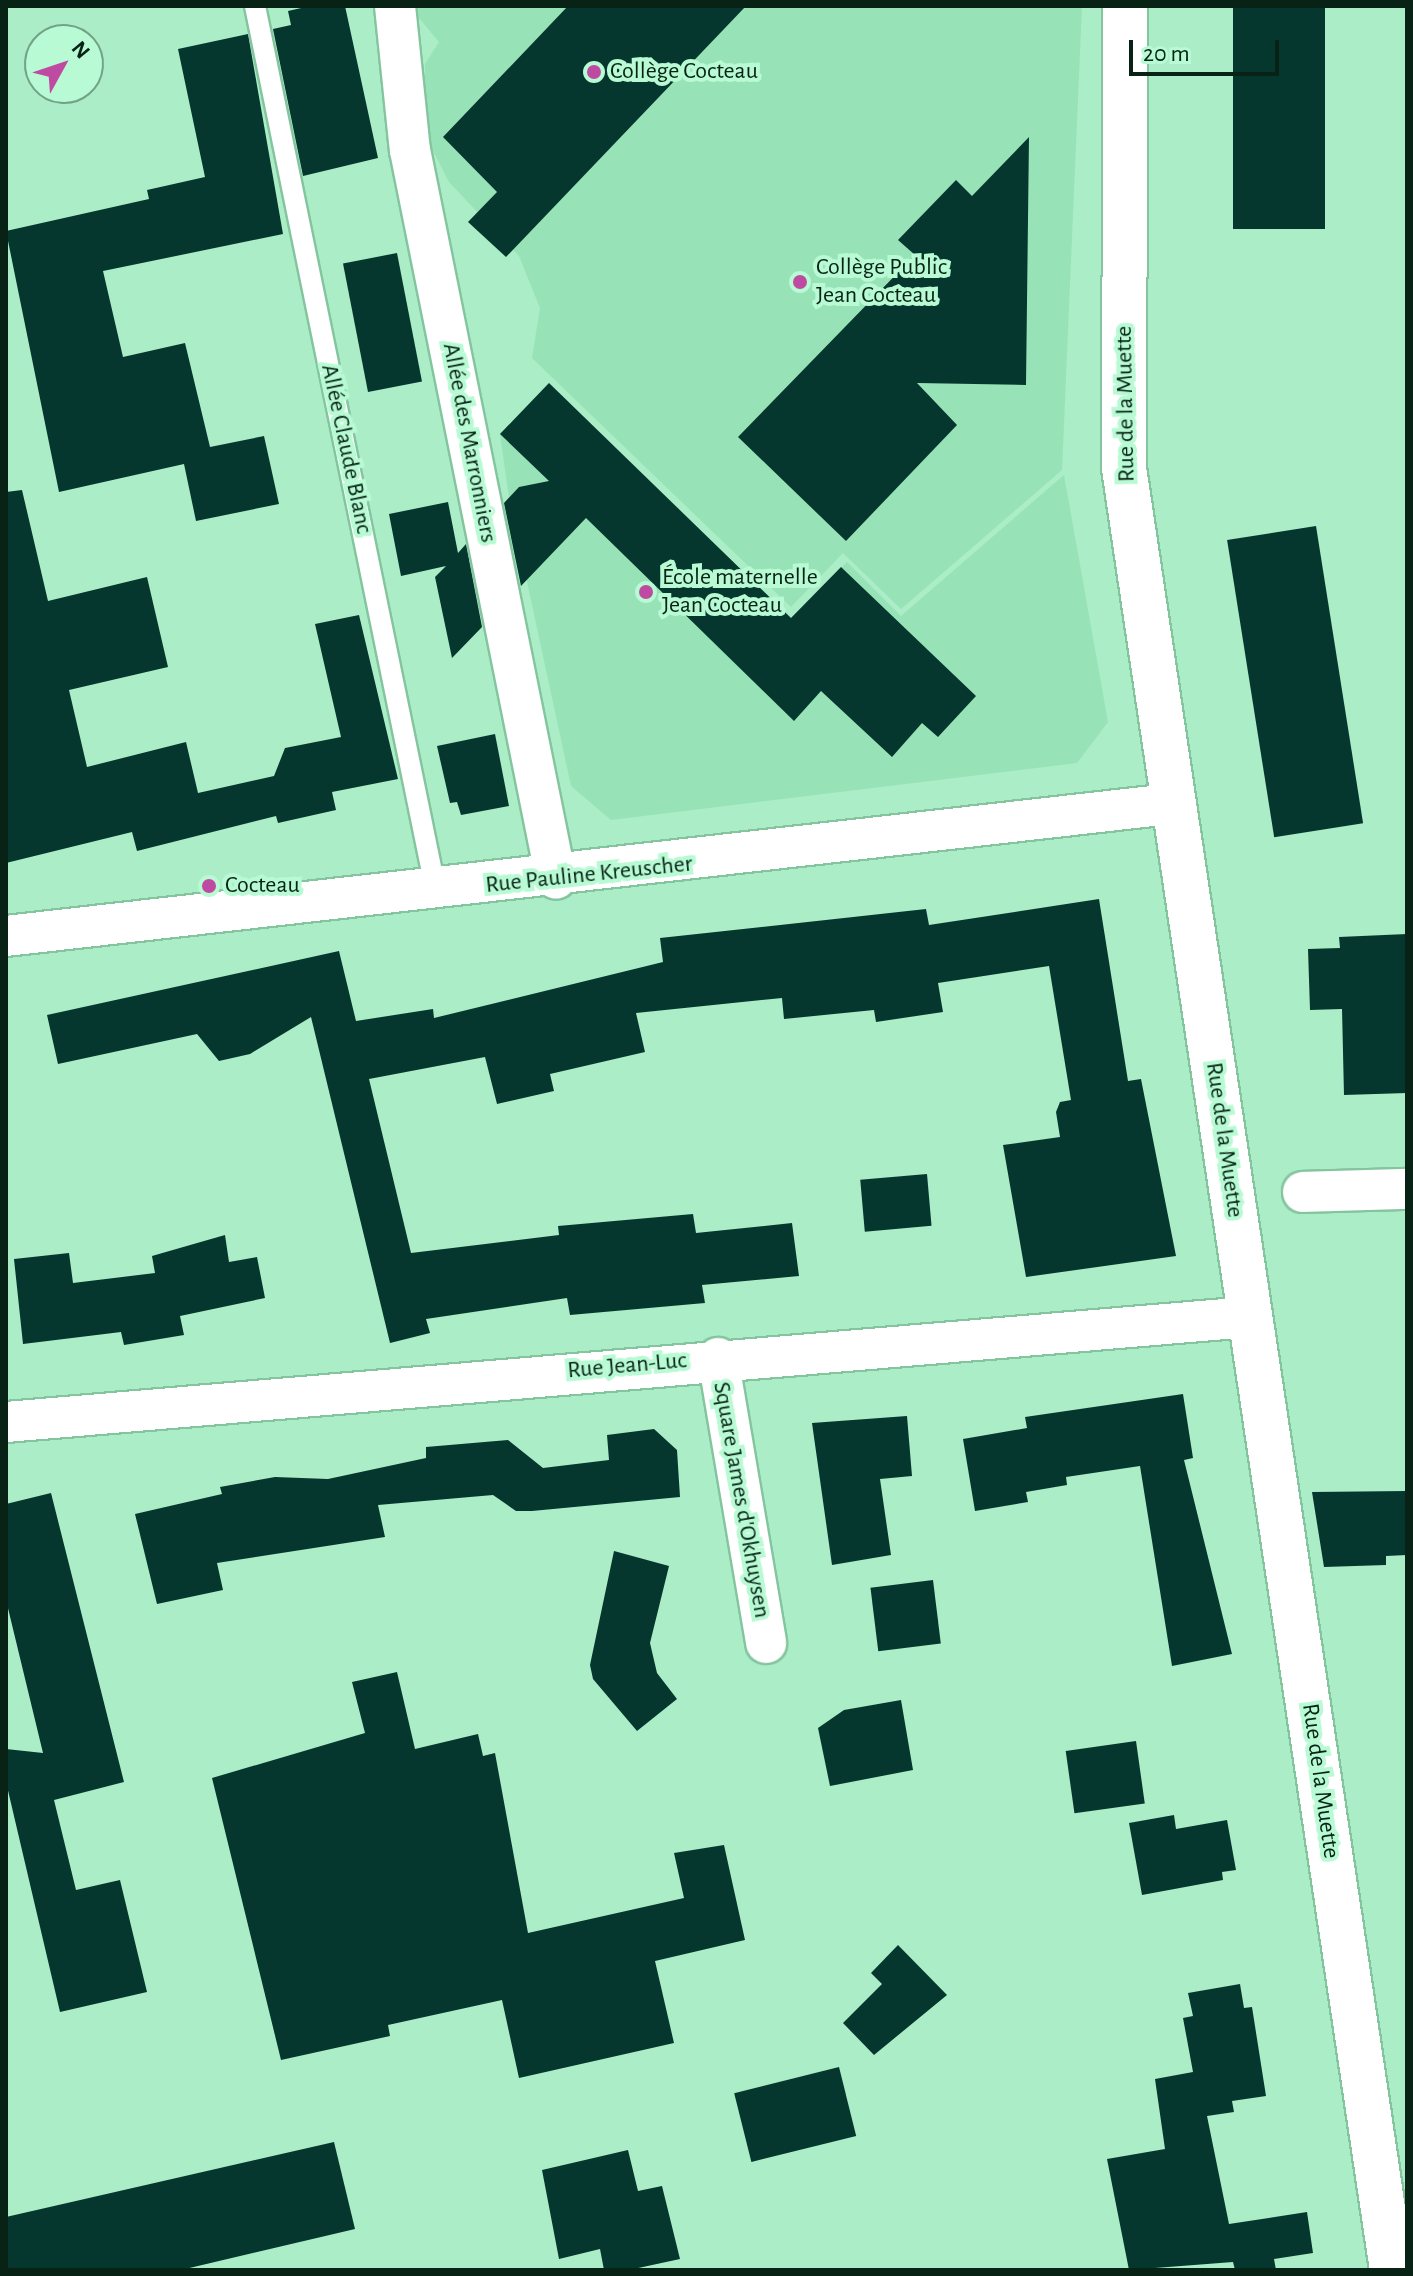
<!DOCTYPE html>
<html>
<head>
<meta charset="utf-8">
<style>
	body { margin:0 }
	#map { position:relative; width:1413px; height:2276px; overflow:hidden; background:#aaedc6; font-family:"Alegreya Sans",sans-serif }
	div>[style] { position:absolute }
	.built>* { inset:0; background:#98e2b7 }
	.building>* { inset:0; background:#06372f; transform-origin:0 0 }
	.roads { filter:drop-shadow(2px 0 #84c59f) drop-shadow(-2px 0 #84c59f) drop-shadow(0 2px #84c59f) drop-shadow(0 -2px #84c59f) }
	.service>* { height:20px; margin:-10px; padding:0 10px; transform-origin:10px; border-radius:10px; background:#fff }
	.minor>* { height:40px; margin:-20px; padding:0 20px; transform-origin:20px; border-radius:20px; background:#fff }
	.tertiary>* { height:44px; margin:-22px; padding:0 22px; transform-origin:22px; border-radius:22px; background:#fff }
	.dots>* { width:22px; height:22px; translate:-50% -50%; box-sizing:border-box; border:4px solid #b7fad3; border-radius:50% }
	span { translate:-50% -50%; white-space:nowrap; text-align:center; line-height:1.15; -webkit-text-stroke:8px #b7fad3; paint-order:stroke }
	.poi-label { font-size:24px; color:#082316 }
	.left { translate:0 -50%; text-align:left }
	.street-label { font-size:24px; color:#082316 }
	.frame { position:absolute; inset:0; border:8px solid #082316; pointer-events:none }
	.north { position:absolute; left:24px; top:24px; width:80px; height:80px; box-sizing:border-box; background:#b7fad3; border:2px solid #71a487; border-radius:50%; rotate:50deg; font-size:22px; font-weight:700; line-height:32px; text-align:center; color:#082316 }
	.north::after { content:''; display:block; margin:auto; width:28px; height:36px; background:#be4aa2; clip-path:polygon(50% 0,100% 100%,50% 72%,0 100%) }
	.scale { position:absolute; left:1129px; top:40px; width:150px; height:36px; box-sizing:border-box; border:4px solid #082316; border-top:0; padding-left:10px; font-size:24px; line-height:28px; white-space:nowrap; color:#082316; -webkit-text-stroke:6px #b7fad3; paint-order:stroke }
</style>
</head>
<body>
<div id="map">
	<div class="built">
		<i style="clip-path:polygon(409px 6px,1082px 6px,1062px 470px,901px 609px,843px 553px,791px 607px,532px 358px,540px 308px,519px 256px,449px 182px,425px 135px,425px 64px,439px 42px)"></i>
		<i style="clip-path:polygon(549px 383px,791px 618px,847px 562px,901px 616px,1064px 475px,1108px 722px,1077px 763px,611px 820px,571px 786px,509px 498px,500px 434px)"></i>
	</div>
	<div class="building">
		<i style="clip-path:polygon(310px 6px,345px 6px,378px 158px,303px 176px,273px 29px,291px 25px,288px 11px)"></i>
		<i style="clip-path:polygon(568px 6px,746px 6px,506px 257px,468px 222px,497px 192px,443px 137px)"></i>
		<i style="left:1233px;top:6px;width:92px;height:223px"></i>
		<i style="clip-path:polygon(248px 34px,283px 234px,103px 271px,123px 357px,185px 343px,210px 447px,264px 436px,279px 504px,196px 521px,184px 464px,59px 492px,6px 231px,149px 199px,147px 190px,205px 177px,178px 49px)"></i>
		<i style="clip-path:polygon(1029px 137px,1026px 385px,917px 383px,957px 425px,846px 541px,738px 437px,915px 255px,898px 240px,956px 180px,972px 196px)"></i>
		<i style="left:397px;top:253px;width:131px;height:55px;rotate:79deg"></i>
		<i style="clip-path:polygon(549px 383px,791px 618px,841px 567px,976px 696px,938px 737px,922px 723px,892px 757px,821px 691px,794px 721px,586px 518px,521px 586px,504px 503px,519px 487px,549px 481px,500px 434px)"></i>
		<i style="clip-path:polygon(22px 490px,48px 601px,147px 577px,168px 667px,69px 690px,87px 767px,186px 742px,198px 793px,274px 776px,285px 748px,341px 737px,315px 624px,359px 615px,398px 779px,332px 792px,336px 810px,278px 823px,276px 816px,137px 851px,132px 832px,6px 863px,6px 492px)"></i>
		<i style="clip-path:polygon(448px 502px,458px 553px,466px 544px,482px 627px,452px 658px,435px 577px,446px 566px,401px 576px,389px 514px)"></i>
		<i style="left:1316px;top:526px;width:301px;height:90px;rotate:81deg"></i>
		<i style="clip-path:polygon(495px 734px,509px 806px,461px 815px,457px 802px,450px 803px,437px 746px)"></i>
		<i style="clip-path:polygon(1099px 899px,1128px 1081px,1141px 1079px,1176px 1256px,1026px 1277px,1003px 1145px,1060px 1137px,1056px 1112px,1060px 1102px,1071px 1100px,1049px 966px,938px 983px,943px 1012px,876px 1022px,874px 1010px,784px 1019px,782px 998px,636px 1013px,645px 1052px,550px 1074px,554px 1091px,497px 1104px,485px 1057px,369px 1079px,411px 1253px,559px 1235px,558px 1226px,693px 1214px,696px 1233px,792px 1223px,799px 1276px,702px 1285px,705px 1303px,570px 1315px,567px 1298px,426px 1319px,430px 1333px,390px 1343px,311px 1017px,250px 1054px,219px 1061px,197px 1034px,58px 1064px,47px 1015px,339px 951px,356px 1021px,433px 1009px,434px 1018px,663px 962px,660px 938px,926px 909px,929px 925px)"></i>
		<i style="clip-path:polygon(1407px 934px,1407px 1093px,1344px 1095px,1342px 1009px,1310px 1010px,1308px 949px,1340px 948px,1339px 937px)"></i>
		<i style="left:927px;top:1174px;width:52px;height:67px;rotate:85deg"></i>
		<i style="clip-path:polygon(225px 1235px,229px 1262px,257px 1257px,265px 1298px,180px 1316px,184px 1335px,124px 1345px,121px 1332px,23px 1344px,14px 1259px,69px 1253px,73px 1283px,155px 1273px,152px 1256px)"></i>
		<i style="clip-path:polygon(1183px 1394px,1193px 1458px,1184px 1460px,1232px 1654px,1172px 1666px,1140px 1466px,1066px 1477px,1067px 1485px,1026px 1492px,1028px 1502px,975px 1511px,963px 1439px,1027px 1428px,1025px 1417px)"></i>
		<i style="clip-path:polygon(907px 1416px,912px 1476px,880px 1479px,891px 1555px,832px 1565px,812px 1423px)"></i>
		<i style="clip-path:polygon(654px 1429px,677px 1450px,680px 1497px,532px 1511px,516px 1511px,493px 1495px,378px 1505px,385px 1537px,217px 1563px,223px 1590px,157px 1604px,135px 1514px,222px 1494px,220px 1487px,275px 1477px,328px 1479px,426px 1458px,426px 1447px,508px 1440px,543px 1468px,609px 1460px,607px 1435px)"></i>
		<i style="clip-path:polygon(1407px 1491px,1407px 1555px,1386px 1556px,1386px 1565px,1324px 1567px,1312px 1492px)"></i>
		<i style="clip-path:polygon(51px 1493px,124px 1782px,54px 1800px,76px 1890px,120px 1880px,147px 1992px,60px 2012px,6px 1782px,6px 1749px,43px 1753px,6px 1600px,6px 1504px)"></i>
		<i style="clip-path:polygon(614px 1551px,669px 1566px,650px 1643px,657px 1673px,677px 1699px,637px 1731px,593px 1679px,590px 1665px)"></i>
		<i style="left:933px;top:1580px;width:64px;height:63px;rotate:83deg"></i>
		<i style="clip-path:polygon(397px 1672px,415px 1749px,478px 1734px,483px 1756px,495px 1753px,528px 1933px,684px 1898px,674px 1853px,724px 1845px,745px 1940px,655px 1961px,674px 2043px,519px 2078px,502px 2000px,388px 2025px,390px 2036px,281px 2060px,212px 1778px,365px 1733px,352px 1682px)"></i>
		<i style="clip-path:polygon(901px 1700px,913px 1770px,830px 1786px,818px 1728px,844px 1710px)"></i>
		<i style="left:1136px;top:1741px;width:63px;height:71px;rotate:82deg"></i>
		<i style="clip-path:polygon(1174px 1815px,1176px 1829px,1227px 1820px,1236px 1870px,1222px 1872px,1223px 1880px,1142px 1895px,1129px 1823px)"></i>
		<i style="clip-path:polygon(898px 1945px,947px 1995px,874px 2055px,843px 2023px,882px 1984px,871px 1973px)"></i>
		<i style="clip-path:polygon(1240px 1984px,1244px 2008px,1252px 2007px,1266px 2096px,1232px 2101px,1234px 2112px,1207px 2116px,1229px 2224px,1307px 2212px,1313px 2253px,1274px 2259px,1276px 2270px,1235px 2270px,1233px 2262px,1129px 2270px,1107px 2159px,1165px 2149px,1155px 2079px,1193px 2072px,1183px 2018px,1193px 2016px,1188px 1993px)"></i>
		<i style="left:839px;top:2067px;width:71px;height:108px;rotate:76deg"></i>
		<i style="clip-path:polygon(334px 2142px,355px 2229px,181px 2270px,6px 2270px,6px 2217px)"></i>
		<i style="clip-path:polygon(628px 2150px,638px 2191px,662px 2186px,680px 2259px,629px 2270px,604px 2270px,600px 2249px,559px 2259px,542px 2170px)"></i>
	</div>
	<div class="roads">
		<div class="service">
			<i style="left:255px;top:6px;width:904px;rotate:78.45deg"></i>
		</div>
		<div class="minor">
			<i style="left:395px;top:6px;width:145px;rotate:84.1deg"></i>
			<i style="left:410px;top:150px;width:743px;rotate:78.67deg"></i>
			<i style="left:6px;top:936px;width:1171px;rotate:-6.47deg"></i>
			<i style="left:1303px;top:1192px;width:104px;rotate:-1.7deg"></i>
			<i style="left:718px;top:1358px;width:289px;rotate:80.4deg"></i>
			<i style="left:6px;top:1422px;width:1247px;rotate:-4.83deg"></i>
		</div>
		<div class="tertiary">
			<i style="left:1125px;top:6px;width:462px;rotate:90.1deg"></i>
			<i style="left:1124px;top:468px;width:1822px;rotate:81.54deg"></i>
		</div>
	</div>
	<div class="dots">
		<i style="left:594px;top:72px;background:#be4aa2"></i>
		<i style="left:800px;top:282px;background:#be4aa2"></i>
		<i style="left:646px;top:592px;background:#be4aa2"></i>
		<i style="left:209px;top:886px;background:#be4aa2"></i>
	</div>
	<div class="poi-label">
		<span class="left" style="left:610px;top:72px">Collège Cocteau</span>
		<span class="left" style="left:816px;top:282px">Collège Public<br>Jean Cocteau</span>
		<span class="left" style="left:662px;top:592px">École maternelle<br>Jean Cocteau</span>
		<span class="left" style="left:225px;top:886px">Cocteau</span>
	</div>
	<div class="street-label">
		<span style="left:1126px;top:404px;rotate:-91deg">Rue de la Muette</span>
		<span style="left:469px;top:443px;rotate:79deg">Allée des Marronniers</span>
		<span style="left:346px;top:449px;rotate:78deg">Allée Claude Blanc</span>
		<span style="left:589px;top:875px;rotate:-6deg">Rue Pauline Kreuscher</span>
		<span style="left:1224px;top:1140px;rotate:82deg">Rue de la Muette</span>
		<span style="left:627px;top:1366px;rotate:-5deg">Rue Jean-Luc</span>
		<span style="left:741px;top:1500px;rotate:80deg">Square James d'Okhuysen</span>
		<span style="left:1320px;top:1781px;rotate:82deg">Rue de la Muette</span>
	</div>
	<div class="frame"></div>
	<div class="north">N</div>
	<div class="scale">20 m</div>
</div>
</body>
</html>
